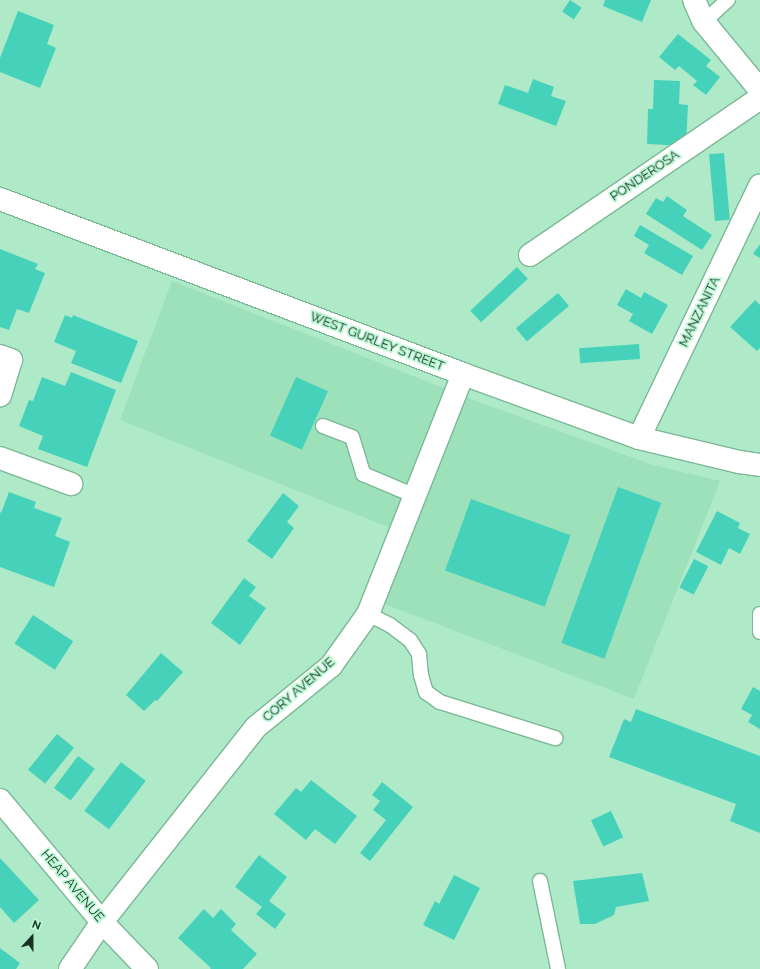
<!DOCTYPE html>
<html>
<head>
<meta charset="utf-8">
<style>
	body { margin:0 }
	#map { position:relative; width:760px; height:969px; overflow:hidden; background:#aeeac8; font-family:Raleway,sans-serif }
	div>[style] { position:absolute }
	.built>* { inset:0; background:#9ce1ba }
	.building>* { inset:0; background:#46d2ba; transform-origin:0 0 }
	.roads { filter:drop-shadow(1px 0 #7cb796) drop-shadow(-1px 0 #7cb796) drop-shadow(0 1px #7cb796) drop-shadow(0 -1px #7cb796) }
	.lane>* { height:14px; margin:-7px; padding:0 7px; transform-origin:7px; border-radius:7px; background:#fff }
	.street>* { height:22px; margin:-11px; padding:0 11px; transform-origin:11px; border-radius:11px; background:#fff }
	.secondary>* { height:22px; margin:-11px; padding:0 11px; transform-origin:11px; border-radius:11px; background:#fff }
	span { translate:-50% -50%; white-space:nowrap; text-align:center; line-height:1.15; -webkit-text-stroke:3.5px #bbf8d5; paint-order:stroke }
	.street-label { font-size:13px; color:#1a3225 }
	.north { position:absolute; left:12px; top:917px; width:40px; height:40px; -webkit-text-stroke:3px #bbf8d5; paint-order:stroke; rotate:21deg; font-size:11px; font-weight:700; line-height:16px; text-align:center; color:#1a3225 }
	.north::after { content:''; display:block; margin:auto; width:14px; height:18px; background:#1a3225; clip-path:polygon(50% 0,100% 100%,50% 72%,0 100%) }
</style>
</head>
<body>
<div id="map">
	<div class="built">
		<i style="clip-path:polygon(172px 281px,476px 401px,653px 465px,720px 481px,634px 699px,366px 597px,391px 528px,120px 420px)"></i>
	</div>
	<div class="building">
		<i style="left:570px;top:0;width:14px;height:14px;rotate:34deg"></i>
		<i style="clip-path:polygon(605px 0,651px 0,642px 22px,603px 6px)"></i>
		<i style="clip-path:polygon(18px 11px,54px 25px,47px 44px,56px 48px,40px 88px,0 72px,0 58px)"></i>
		<i style="clip-path:polygon(678px 34px,711px 60px,706px 66px,720px 77px,706px 95px,693px 85px,697px 81px,679px 66px,675px 70px,659px 57px)"></i>
		<i style="clip-path:polygon(533px 79px,554px 87px,551px 96px,566px 101px,556px 126px,498px 104px,505px 85px,528px 93px)"></i>
		<i style="clip-path:polygon(654px 80px,680px 81px,679px 104px,688px 105px,686px 146px,647px 144px,648px 109px,653px 109px)"></i>
		<i style="left:724px;top:153px;width:67px;height:15px;rotate:85deg"></i>
		<i style="clip-path:polygon(667px 196px,687px 210px,683px 216px,712px 235px,702px 250px,646px 214px,656px 198px,663px 202px)"></i>
		<i style="clip-path:polygon(640px 225px,693px 256px,682px 275px,644px 253px,649px 245px,634px 236px)"></i>
		<i style="clip-path:polygon(760px 244px,760px 258px,753px 254px)"></i>
		<i style="clip-path:polygon(0 249px,38px 264px,35px 269px,45px 273px,29px 313px,17px 309px,9px 330px,0 327px)"></i>
		<i style="left:517px;top:267px;width:16px;height:64px;rotate:47deg"></i>
		<i style="clip-path:polygon(626px 289px,641px 298px,644px 292px,668px 305px,652px 334px,629px 321px,633px 314px,617px 305px)"></i>
		<i style="left:558px;top:293px;width:17px;height:55px;rotate:50deg"></i>
		<i style="clip-path:polygon(755px 300px,760px 305px,760px 348px,757px 351px,730px 327px)"></i>
		<i style="clip-path:polygon(65px 315px,72px 318px,73px 315px,138px 341px,121px 383px,71px 363px,76px 351px,54px 342px)"></i>
		<i style="left:639px;top:344px;width:15px;height:60px;rotate:86deg"></i>
		<i style="clip-path:polygon(71px 372px,116px 390px,87px 467px,38px 449px,43px 436px,19px 426px,29px 400px,33px 401px,42px 377px,65px 386px)"></i>
		<i style="left:296px;top:377px;width:35px;height:64px;rotate:24deg"></i>
		<i style="left:618px;top:487px;width:46px;height:166px;rotate:20deg"></i>
		<i style="clip-path:polygon(9px 492px,36px 502px,34px 508px,62px 518px,55px 536px,70px 542px,54px 587px,0 567px,0 512px,1px 513px)"></i>
		<i style="clip-path:polygon(283px 493px,299px 506px,287px 522px,294px 528px,272px 559px,247px 541px)"></i>
		<i style="left:471px;top:499px;width:106px;height:76px;rotate:20deg"></i>
		<i style="clip-path:polygon(717px 511px,740px 523px,738px 528px,750px 534px,740px 554px,729px 548px,721px 565px,696px 552px)"></i>
		<i style="left:694px;top:559px;width:16px;height:32px;rotate:27deg"></i>
		<i style="clip-path:polygon(244px 578px,256px 587px,249px 596px,266px 608px,240px 645px,211px 623px)"></i>
		<i style="left:33px;top:615px;width:48px;height:34px;rotate:33deg"></i>
		<i style="clip-path:polygon(161px 653px,183px 672px,157px 701px,155px 700px,144px 711px,126px 695px)"></i>
		<i style="clip-path:polygon(753px 687px,760px 691px,760px 729px,748px 722px,752px 715px,741px 709px)"></i>
		<i style="clip-path:polygon(636px 709px,760px 756px,760px 833px,730px 821px,736px 804px,609px 757px,624px 719px,631px 722px)"></i>
		<i style="left:57px;top:734px;width:22px;height:46px;rotate:39deg"></i>
		<i style="left:78px;top:756px;width:21px;height:40px;rotate:37deg"></i>
		<i style="left:121px;top:762px;width:31px;height:61px;rotate:37deg"></i>
		<i style="clip-path:polygon(311px 780px,357px 816px,335px 844px,315px 829px,306px 840px,274px 814px,296px 788px,301px 792px)"></i>
		<i style="clip-path:polygon(382px 782px,413px 807px,370px 861px,360px 853px,386px 820px,373px 810px,380px 801px,372px 795px)"></i>
		<i style="left:611px;top:811px;width:29px;height:22px;rotate:65deg"></i>
		<i style="clip-path:polygon(259px 855px,287px 877px,269px 901px,286px 914px,275px 929px,256px 914px,262px 907px,235px 887px)"></i>
		<i style="clip-path:polygon(0 858px,39px 900px,14px 923px,0 907px)"></i>
		<i style="clip-path:polygon(642px 873px,649px 901px,616px 907px,614px 915px,595px 924px,580px 924px,573px 881px)"></i>
		<i style="clip-path:polygon(454px 875px,480px 888px,454px 940px,423px 925px,435px 901px,439px 904px)"></i>
		<i style="clip-path:polygon(204px 909px,213px 918px,221px 909px,236px 924px,231px 930px,257px 954px,243px 969px,210px 969px,211px 968px,178px 938px)"></i>
		<i style="clip-path:polygon(0 948px,20px 963px,16px 969px,0 969px)"></i>
	</div>
	<div class="roads">
		<div class="lane">
			<i style="left:704px;top:22px;width:33px;rotate:-43deg"></i>
			<i style="left:323px;top:426px;width:31px;rotate:21deg"></i>
			<i style="left:352px;top:437px;width:39px;rotate:73deg"></i>
			<i style="left:363px;top:474px;width:56px;rotate:22.9deg"></i>
			<i style="left:368px;top:614px;width:25px;rotate:27deg"></i>
			<i style="left:390px;top:625px;width:25px;rotate:37deg"></i>
			<i style="left:410px;top:640px;width:17px;rotate:57deg"></i>
			<i style="left:419px;top:654px;width:21px;rotate:85deg"></i>
			<i style="left:421px;top:675px;width:18px;rotate:74deg"></i>
			<i style="left:426px;top:692px;width:17px;rotate:36deg"></i>
			<i style="left:440px;top:702px;width:121px;rotate:17.4deg"></i>
			<i style="left:760px;top:614px;width:18px;rotate:90deg"></i>
			<i style="left:540px;top:881px;width:90px;rotate:78.4deg"></i>
		</div>
		<div class="street">
			<i style="left:694px;top:0;width:24px;rotate:66deg"></i>
			<i style="left:704px;top:22px;width:88px;rotate:50.5deg"></i>
			<i style="left:530px;top:255px;width:278px;rotate:-34.3deg"></i>
			<i style="left:0;top:356px;width:12px;rotate:20deg"></i>
			<i style="left:11px;top:360px;width:37px;rotate:107deg"></i>
			<i style="left:639px;top:438px;width:280px;rotate:-64.4deg"></i>
			<i style="left:0;top:458px;width:76px;rotate:20.1deg"></i>
			<i style="left:0;top:800px;width:159px;rotate:50.1deg"></i>
			<i style="left:102px;top:922px;width:65px;rotate:46.2deg"></i>
			<i style="left:70px;top:969px;width:57px;rotate:-55.8deg"></i>
			<i style="left:102px;top:922px;width:248px;rotate:-51.7deg"></i>
			<i style="left:256px;top:727px;width:97px;rotate:-39.1deg"></i>
			<i style="left:331px;top:666px;width:64px;rotate:-54.6deg"></i>
			<i style="left:368px;top:614px;width:258px;rotate:-68.4deg"></i>
		</div>
		<div class="secondary">
			<i style="left:0;top:199px;width:495px;rotate:20.7deg"></i>
			<i style="left:463px;top:374px;width:187px;rotate:20deg"></i>
			<i style="left:639px;top:438px;width:103px;rotate:13.5deg"></i>
			<i style="left:739px;top:462px;width:21px;rotate:8deg"></i>
		</div>
	</div>
	<div class="street-label">
		<span style="left:645px;top:176px;rotate:-34deg">PONDEROSA</span>
		<span style="left:700px;top:312px;rotate:-64deg">MANZANITA</span>
		<span style="left:377px;top:342px;rotate:21deg">WEST GURLEY STREET</span>
		<span style="left:299px;top:690px;rotate:-41deg">CORY AVENUE</span>
		<span style="left:72px;top:886px;rotate:50deg">HEAP AVENUE</span>
	</div>
	<div class="north">N</div>
</div>
</body>
</html>
